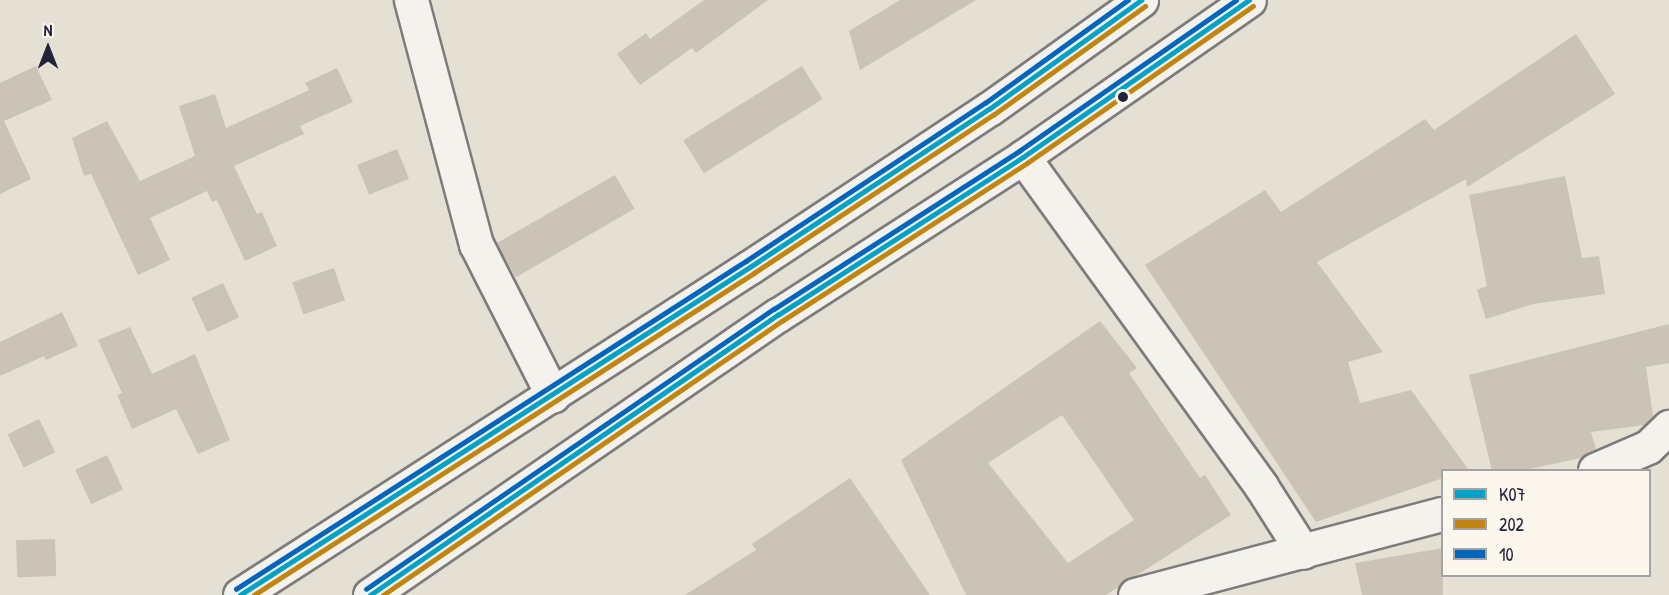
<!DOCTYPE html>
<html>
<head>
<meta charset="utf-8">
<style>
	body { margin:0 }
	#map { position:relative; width:1669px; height:595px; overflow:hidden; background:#e5e0d4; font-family:"Patrick Hand",sans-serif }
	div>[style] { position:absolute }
	.building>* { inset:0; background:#cbc3b5; transform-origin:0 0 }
	.roads { filter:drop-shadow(2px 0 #7e7c7b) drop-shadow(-2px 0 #7e7c7b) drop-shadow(0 2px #7e7c7b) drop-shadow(0 -2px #7e7c7b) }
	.street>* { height:33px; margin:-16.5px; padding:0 16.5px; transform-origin:16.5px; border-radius:16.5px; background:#f3f2ed }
	.primary>* { height:33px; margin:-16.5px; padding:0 16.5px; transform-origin:16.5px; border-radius:16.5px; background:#f3f2ed }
	.bus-1>* { height:4.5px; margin:-2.25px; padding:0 2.25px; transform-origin:2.25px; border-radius:2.25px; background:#02a2c7 }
	.bus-2>* { height:4.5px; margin:-2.25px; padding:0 2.25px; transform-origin:2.25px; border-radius:2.25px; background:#c2850f }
	.bus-3>* { height:4.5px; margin:-2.25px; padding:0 2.25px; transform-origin:2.25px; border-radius:2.25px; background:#0065bd }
	.dots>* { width:16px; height:16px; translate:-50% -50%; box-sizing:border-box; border:3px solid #fbf7ec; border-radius:50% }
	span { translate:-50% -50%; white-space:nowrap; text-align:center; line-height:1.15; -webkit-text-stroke:4.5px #fbf7ec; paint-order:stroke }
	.legend { position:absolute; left:1441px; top:469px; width:210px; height:108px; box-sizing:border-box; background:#fbf7ec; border:2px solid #a4a2a5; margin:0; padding:8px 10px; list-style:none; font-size:18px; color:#22223b }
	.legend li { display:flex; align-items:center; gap:12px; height:30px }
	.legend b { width:30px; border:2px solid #a4a2a5 }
	.north { position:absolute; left:18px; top:18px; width:60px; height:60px; -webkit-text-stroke:4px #fbf7ec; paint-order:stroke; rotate:0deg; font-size:16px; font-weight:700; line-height:24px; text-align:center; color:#22223b }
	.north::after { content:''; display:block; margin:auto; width:21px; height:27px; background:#22223b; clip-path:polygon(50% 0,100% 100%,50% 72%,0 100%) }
</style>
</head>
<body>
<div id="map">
	<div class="building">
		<i style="clip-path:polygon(704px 0,768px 0,696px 53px,692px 48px,640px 85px,617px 54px,646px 33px,650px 39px)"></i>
		<i style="clip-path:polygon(900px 0,976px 0,860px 70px,849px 31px)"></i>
		<i style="clip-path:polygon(1576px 34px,1615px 94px,1467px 187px,1466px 179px,1317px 262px,1383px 352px,1348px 362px,1360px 403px,1411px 390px,1468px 469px,1443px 471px,1443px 478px,1316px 522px,1145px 265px,1265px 190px,1281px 212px,1425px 119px,1434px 130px)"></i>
		<i style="clip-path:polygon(36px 66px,52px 100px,4px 121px,31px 179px,0 194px,0 83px)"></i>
		<i style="left:802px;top:66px;width:39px;height:140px;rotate:58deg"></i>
		<i style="clip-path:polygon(337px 68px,353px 102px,300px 126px,304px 134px,234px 166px,257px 214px,262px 212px,277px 246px,245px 261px,217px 200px,212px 202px,207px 191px,150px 218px,170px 260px,138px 275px,91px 174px,84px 176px,72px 138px,107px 121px,140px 181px,195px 156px,179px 106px,215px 94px,226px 128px,309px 90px,305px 83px)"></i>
		<i style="left:397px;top:149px;width:32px;height:43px;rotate:68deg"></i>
		<i style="left:615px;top:175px;width:39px;height:137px;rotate:60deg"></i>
		<i style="clip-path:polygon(1565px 176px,1582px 258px,1599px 256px,1605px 294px,1533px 304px,1486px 319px,1477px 290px,1487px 286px,1469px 195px)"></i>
		<i style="left:334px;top:268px;width:34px;height:44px;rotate:71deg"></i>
		<i style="left:223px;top:283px;width:38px;height:35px;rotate:65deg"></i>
		<i style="clip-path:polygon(62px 312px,78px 346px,46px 360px,44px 356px,0 376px,0 342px)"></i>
		<i style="clip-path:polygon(evenodd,1100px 321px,1137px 368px,1129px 373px,1200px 478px,1205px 475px,1231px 515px,1106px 595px,966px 595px,901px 460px,1100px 321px,1062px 415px,1134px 520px,1068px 563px,988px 463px,1062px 415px)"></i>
		<i style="clip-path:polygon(1669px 324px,1669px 363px,1646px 367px,1653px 416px,1644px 425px,1591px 432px,1596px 449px,1581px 458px,1521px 471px,1492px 471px,1469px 375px)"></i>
		<i style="clip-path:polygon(130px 327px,152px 374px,195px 354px,230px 440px,198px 454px,176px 409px,132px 429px,117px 395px,122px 393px,98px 340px)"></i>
		<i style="left:39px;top:419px;width:37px;height:35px;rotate:64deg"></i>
		<i style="left:107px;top:455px;width:38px;height:35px;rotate:65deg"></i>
		<i style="clip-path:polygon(850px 478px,930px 595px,685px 595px,756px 550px,752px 544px)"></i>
		<i style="left:55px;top:539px;width:37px;height:39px;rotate:88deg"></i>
		<i style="clip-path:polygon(1443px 548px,1443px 595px,1362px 595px,1355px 563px)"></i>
	</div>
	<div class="roads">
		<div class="street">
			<i style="left:411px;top:0;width:253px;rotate:75.1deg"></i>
			<i style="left:476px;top:244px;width:170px;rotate:63.1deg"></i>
			<i style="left:1023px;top:157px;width:406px;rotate:54.1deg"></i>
			<i style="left:1261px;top:486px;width:78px;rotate:57.5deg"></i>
			<i style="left:1595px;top:470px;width:58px;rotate:-23.5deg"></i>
			<i style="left:1648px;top:447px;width:29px;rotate:-44deg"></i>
			<i style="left:1135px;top:595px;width:318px;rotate:-14.8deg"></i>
		</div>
		<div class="primary">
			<i style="left:240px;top:595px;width:606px;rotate:-32.75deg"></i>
			<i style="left:750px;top:267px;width:287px;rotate:-33.5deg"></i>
			<i style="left:989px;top:109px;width:187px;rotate:-35.6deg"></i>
			<i style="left:370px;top:595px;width:495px;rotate:-34.5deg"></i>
			<i style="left:778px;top:315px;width:292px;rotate:-32.8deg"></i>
			<i style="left:1023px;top:157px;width:275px;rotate:-34.8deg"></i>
		</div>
	</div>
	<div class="bus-1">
		<i style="left:240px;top:595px;width:606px;rotate:-32.75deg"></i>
		<i style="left:750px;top:267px;width:287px;rotate:-33.5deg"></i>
		<i style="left:989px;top:109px;width:187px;rotate:-35.6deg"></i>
		<i style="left:370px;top:595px;width:495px;rotate:-34.5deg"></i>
		<i style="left:778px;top:315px;width:292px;rotate:-32.8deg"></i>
		<i style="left:1023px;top:157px;width:275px;rotate:-34.8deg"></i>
	</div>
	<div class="bus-2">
		<i style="left:254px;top:595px;width:595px;rotate:-32.78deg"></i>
		<i style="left:754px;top:273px;width:287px;rotate:-33.5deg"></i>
		<i style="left:993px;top:115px;width:187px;rotate:-35.6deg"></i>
		<i style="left:383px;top:595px;width:484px;rotate:-34.5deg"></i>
		<i style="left:782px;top:321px;width:292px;rotate:-32.8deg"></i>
		<i style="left:1027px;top:163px;width:275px;rotate:-34.8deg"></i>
	</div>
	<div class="bus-3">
		<i style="left:236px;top:589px;width:606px;rotate:-32.75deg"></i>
		<i style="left:746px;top:261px;width:287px;rotate:-33.5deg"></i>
		<i style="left:985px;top:103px;width:176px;rotate:-35.8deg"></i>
		<i style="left:366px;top:589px;width:495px;rotate:-34.5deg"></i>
		<i style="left:774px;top:309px;width:292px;rotate:-32.8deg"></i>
		<i style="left:1019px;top:151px;width:264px;rotate:-34.8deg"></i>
	</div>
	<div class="dots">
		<i style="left:1123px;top:97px;background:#22223b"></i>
	</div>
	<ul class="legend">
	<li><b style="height:8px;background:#02a2c7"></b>K07</li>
	<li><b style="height:8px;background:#c2850f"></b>202</li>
	<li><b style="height:8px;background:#0065bd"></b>10</li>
	</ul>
	<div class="north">N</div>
</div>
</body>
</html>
